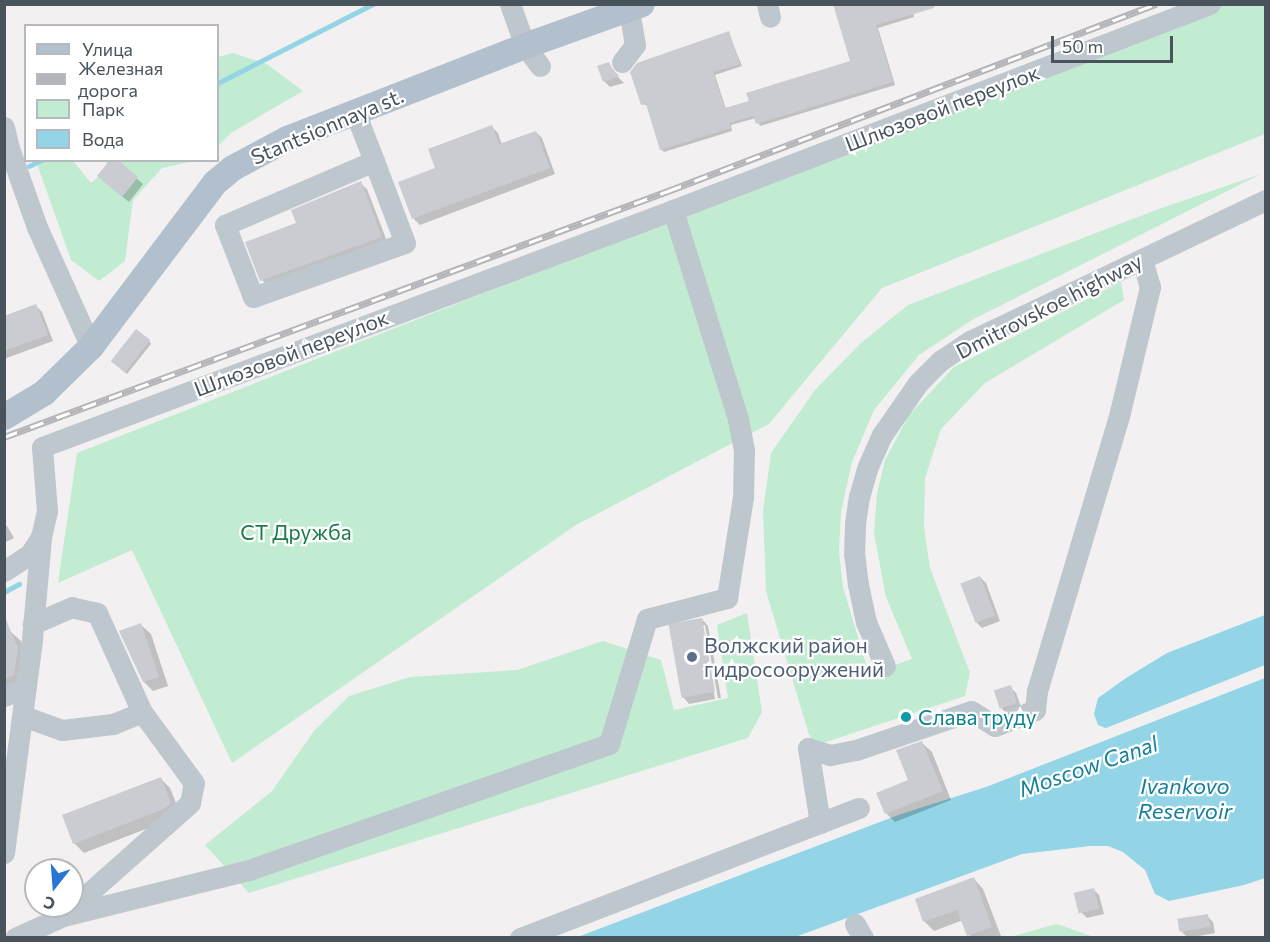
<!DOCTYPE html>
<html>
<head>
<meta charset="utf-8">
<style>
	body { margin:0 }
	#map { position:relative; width:1270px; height:942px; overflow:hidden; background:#f2f0f0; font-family:Commissioner,sans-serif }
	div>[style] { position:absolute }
	.green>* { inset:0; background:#c2ecd2 }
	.water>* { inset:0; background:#93d5e6 }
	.shadow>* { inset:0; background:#0003 }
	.stream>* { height:4.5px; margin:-2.25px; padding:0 2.25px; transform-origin:2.25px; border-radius:2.25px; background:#93d5e6 }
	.building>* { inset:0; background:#caccd2; transform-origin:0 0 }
	.minor>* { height:21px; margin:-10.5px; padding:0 10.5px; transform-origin:10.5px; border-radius:10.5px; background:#bfc7ce }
	.major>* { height:26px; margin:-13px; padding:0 13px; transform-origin:13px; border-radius:13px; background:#b2c0cd }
	.rail>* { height:7px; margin-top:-3.5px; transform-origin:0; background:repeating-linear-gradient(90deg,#fff 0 14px,#b3b5ba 0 28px); box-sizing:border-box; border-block:2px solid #b3b5ba }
	.dots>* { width:16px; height:16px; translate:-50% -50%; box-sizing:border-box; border:3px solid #fff; border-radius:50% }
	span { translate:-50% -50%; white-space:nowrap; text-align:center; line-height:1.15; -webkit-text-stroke:4.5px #fff; paint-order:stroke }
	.street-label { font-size:21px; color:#49535c }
	.park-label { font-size:21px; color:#1e794b }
	.service-label { font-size:21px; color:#4e5e75 }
	.left { translate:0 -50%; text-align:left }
	.culture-label { font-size:21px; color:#0d838f }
	.water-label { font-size:22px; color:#17809a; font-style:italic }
	.frame { position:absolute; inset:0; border:6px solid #49535c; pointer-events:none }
	.legend { position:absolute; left:24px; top:24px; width:195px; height:138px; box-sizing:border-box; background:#fff; border:2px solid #b6babe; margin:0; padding:8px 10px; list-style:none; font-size:18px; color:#49535c }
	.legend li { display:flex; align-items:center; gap:12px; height:30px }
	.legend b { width:30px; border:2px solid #b6babe }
	.north { position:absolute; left:24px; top:858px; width:60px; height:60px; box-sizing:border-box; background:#fff; border:2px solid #b6babe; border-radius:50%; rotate:197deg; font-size:16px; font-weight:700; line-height:24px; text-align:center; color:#49535c }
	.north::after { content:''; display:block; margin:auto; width:21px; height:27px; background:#2775d6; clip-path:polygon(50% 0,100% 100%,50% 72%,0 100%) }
	.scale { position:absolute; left:1051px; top:36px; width:122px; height:27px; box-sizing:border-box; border:3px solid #49535c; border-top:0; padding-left:8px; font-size:18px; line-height:21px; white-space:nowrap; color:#49535c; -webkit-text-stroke:4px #fff; paint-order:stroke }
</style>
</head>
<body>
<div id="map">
	<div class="green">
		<i style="clip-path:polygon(1217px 5px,1265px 5px,1265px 134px,882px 288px,769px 424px,576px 525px,232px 763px,132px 550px,58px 583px,77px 453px)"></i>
		<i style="clip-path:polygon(233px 53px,267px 64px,303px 91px,231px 133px,218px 146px,218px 57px)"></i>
		<i style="clip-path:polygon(36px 161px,74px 162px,91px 183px,108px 169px,106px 161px,194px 161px,162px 168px,133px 200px,125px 261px,99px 281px,71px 260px)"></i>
		<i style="clip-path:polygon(1261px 174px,972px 320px,919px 355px,874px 410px,852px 462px,841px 512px,839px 551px,843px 587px,869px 674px,912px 659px,886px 597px,874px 533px,877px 493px,885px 460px,909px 415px,954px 367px,1121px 282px,1124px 300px,985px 383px,941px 429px,925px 478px,924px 527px,930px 568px,970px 673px,965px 696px,817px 745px,809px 735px,766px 591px,763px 511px,771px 453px,815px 390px,861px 343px,908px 305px,1156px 210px)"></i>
		<i style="clip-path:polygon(747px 613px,762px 712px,748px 738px,249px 893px,205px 845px,272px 791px,314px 731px,349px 696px,410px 677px,517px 670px,603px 641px,661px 660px,674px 710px,728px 698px,717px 625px)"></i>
		<i style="clip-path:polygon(1057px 924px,1094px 937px,1010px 937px)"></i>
	</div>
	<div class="water">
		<i style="clip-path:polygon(1265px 615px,1265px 665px,1106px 728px,1098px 725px,1094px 714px,1098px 698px,1126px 678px,1167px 653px)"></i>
		<i style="clip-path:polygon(1265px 678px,1265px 878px,1244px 885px,1169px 901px,1155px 894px,1145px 870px,1123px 852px,1108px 846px,1090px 846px,1022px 854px,795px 937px,575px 938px,901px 814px,986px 787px)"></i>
	</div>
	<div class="shadow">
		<i style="clip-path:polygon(835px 4px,911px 4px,914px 17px,878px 28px,895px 85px,760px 126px,756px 118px,731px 125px,732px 131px,664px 152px,661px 149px,648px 106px,643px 104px,728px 32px,742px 66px,715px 75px,726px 109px,751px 102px,852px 62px)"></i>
		<i style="clip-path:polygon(609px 64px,616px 75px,624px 83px,610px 87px,604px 81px)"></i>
		<i style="clip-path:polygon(492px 127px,498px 133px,502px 145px,536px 132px,542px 138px,555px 174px,420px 225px,414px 219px,400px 183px,437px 169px)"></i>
		<i style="clip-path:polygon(116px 160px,143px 184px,129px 202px,105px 182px)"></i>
		<i style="clip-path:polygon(360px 183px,367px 189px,388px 244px,268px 286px,262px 280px,298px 224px)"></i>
		<i style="clip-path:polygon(36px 306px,42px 312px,53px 341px,4px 359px,4px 318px)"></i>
		<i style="clip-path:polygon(149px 341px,151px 344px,127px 374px,115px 364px)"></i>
		<i style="clip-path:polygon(7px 526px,14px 538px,4px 543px,4px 527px)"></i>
		<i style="clip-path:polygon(980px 577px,986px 583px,1000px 621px,982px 628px,976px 622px)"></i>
		<i style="clip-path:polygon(702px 619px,708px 626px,721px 698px,718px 698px,705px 625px,702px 625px,715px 699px,689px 704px,683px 697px)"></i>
		<i style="clip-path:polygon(141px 625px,151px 634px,168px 686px,153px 691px,144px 682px)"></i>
		<i style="clip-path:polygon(11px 632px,21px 641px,27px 658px,23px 685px,4px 692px,4px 634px)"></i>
		<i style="clip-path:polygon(1010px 687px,1016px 693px,1022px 710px,1009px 715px,1002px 709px)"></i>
		<i style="clip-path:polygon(922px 743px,932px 752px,951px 800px,895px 822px,886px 813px,910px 781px)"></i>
		<i style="clip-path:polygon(161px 779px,170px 788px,180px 813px,174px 818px,84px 853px,74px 843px)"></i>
		<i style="clip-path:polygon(974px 879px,983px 889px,1001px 936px,971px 938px,963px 920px,934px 931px,924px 921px)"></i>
		<i style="clip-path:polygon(1093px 889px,1099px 895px,1104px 914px,1087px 918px,1081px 912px)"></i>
		<i style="clip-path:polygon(1207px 916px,1213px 922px,1215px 933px,1188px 938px,1182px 932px)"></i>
	</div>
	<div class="stream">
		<i style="left:218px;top:83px;width:174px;rotate:-27deg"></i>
		<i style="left:29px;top:166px;width:14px;rotate:-25deg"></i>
		<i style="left:4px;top:592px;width:17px;rotate:-28deg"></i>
	</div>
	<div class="building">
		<i style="clip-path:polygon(833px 4px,934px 4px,934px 8px,876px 25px,893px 82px,756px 124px,753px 116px,729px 123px,731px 128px,660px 150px,646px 104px,641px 105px,630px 72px,637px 63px,729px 31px,740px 64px,713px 72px,725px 108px,749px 101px,746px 93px,850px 61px)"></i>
		<i style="clip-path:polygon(609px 62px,611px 67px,619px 76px,603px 82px,597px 66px)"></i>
		<i style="clip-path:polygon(492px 125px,499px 144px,536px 131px,550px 168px,412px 219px,398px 182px,435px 168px,428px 149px)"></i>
		<i style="clip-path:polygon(110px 160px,118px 160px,138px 177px,122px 197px,97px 176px)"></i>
		<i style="clip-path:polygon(361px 181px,382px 237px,260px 281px,245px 242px,296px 223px,291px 210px)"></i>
		<i style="clip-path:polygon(36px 304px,48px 335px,4px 351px,4px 316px)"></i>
		<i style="left:136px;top:329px;width:18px;height:41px;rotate:38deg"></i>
		<i style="left:980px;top:576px;width:42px;height:21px;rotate:69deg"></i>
		<i style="clip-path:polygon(4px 615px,18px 648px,14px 675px,4px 679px)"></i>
		<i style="left:702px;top:618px;width:75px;height:34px;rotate:80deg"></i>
		<i style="clip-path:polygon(141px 623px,159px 677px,143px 682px,119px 631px)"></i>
		<i style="left:1011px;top:685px;width:19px;height:18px;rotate:72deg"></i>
		<i style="clip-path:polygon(922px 741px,943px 791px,885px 814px,876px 793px,908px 780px,896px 750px)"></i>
		<i style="clip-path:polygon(161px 777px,171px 803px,164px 809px,73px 844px,62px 815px)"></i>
		<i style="clip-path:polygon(974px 877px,992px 927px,967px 936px,957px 910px,923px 922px,915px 899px)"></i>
		<i style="left:1094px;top:888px;width:21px;height:21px;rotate:76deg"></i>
		<i style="left:1208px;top:914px;width:13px;height:31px;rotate:81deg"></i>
	</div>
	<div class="minor">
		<i style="left:510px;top:4px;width:45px;rotate:70.3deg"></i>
		<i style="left:525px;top:46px;width:25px;rotate:53deg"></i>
		<i style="left:767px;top:4px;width:13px;rotate:77deg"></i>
		<i style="left:622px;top:62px;width:21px;rotate:-53deg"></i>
		<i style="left:635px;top:45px;width:42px;rotate:-99.7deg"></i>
		<i style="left:355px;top:112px;width:53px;rotate:68.8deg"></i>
		<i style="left:374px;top:161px;width:162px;rotate:156.8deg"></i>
		<i style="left:225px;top:225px;width:77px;rotate:68.7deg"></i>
		<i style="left:253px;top:297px;width:161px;rotate:-19.6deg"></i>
		<i style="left:405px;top:243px;width:88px;rotate:-110.7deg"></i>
		<i style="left:4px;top:127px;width:22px;rotate:77deg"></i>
		<i style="left:9px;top:148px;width:84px;rotate:70.5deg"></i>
		<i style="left:37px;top:227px;width:132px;rotate:65.8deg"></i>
		<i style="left:4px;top:571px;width:31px;rotate:-33deg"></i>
		<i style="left:30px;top:554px;width:20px;rotate:-57deg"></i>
		<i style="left:41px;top:537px;width:27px;rotate:-77deg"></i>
		<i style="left:47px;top:511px;width:64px;rotate:-94.5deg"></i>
		<i style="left:42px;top:447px;width:674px;rotate:-20.59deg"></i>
		<i style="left:673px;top:210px;width:575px;rotate:-20.99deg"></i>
		<i style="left:885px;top:666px;width:48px;rotate:-113.4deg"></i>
		<i style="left:866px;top:622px;width:38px;rotate:-102deg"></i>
		<i style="left:858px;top:585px;width:31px;rotate:-97deg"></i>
		<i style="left:854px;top:554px;width:30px;rotate:-88deg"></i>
		<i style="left:855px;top:524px;width:27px;rotate:-82deg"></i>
		<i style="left:859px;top:497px;width:32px;rotate:-74deg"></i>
		<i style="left:868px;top:466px;width:34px;rotate:-66deg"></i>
		<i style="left:882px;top:435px;width:63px;rotate:-55.3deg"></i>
		<i style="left:918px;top:383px;width:31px;rotate:-45deg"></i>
		<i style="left:940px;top:361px;width:36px;rotate:-34deg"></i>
		<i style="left:970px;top:341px;width:328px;rotate:-25.5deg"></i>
		<i style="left:4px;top:696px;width:23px;rotate:-20deg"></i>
		<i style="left:23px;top:716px;width:41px;rotate:19.7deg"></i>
		<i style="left:62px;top:730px;width:51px;rotate:-6.7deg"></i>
		<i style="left:113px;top:724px;width:31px;rotate:-22deg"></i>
		<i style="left:142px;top:712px;width:109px;rotate:-114.4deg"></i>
		<i style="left:97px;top:613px;width:26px;rotate:-167deg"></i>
		<i style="left:72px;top:607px;width:43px;rotate:156.4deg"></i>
		<i style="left:820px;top:823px;width:76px;rotate:-99.1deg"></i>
		<i style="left:808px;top:748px;width:23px;rotate:18deg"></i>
		<i style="left:830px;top:755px;width:26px;rotate:-11deg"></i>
		<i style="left:856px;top:750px;width:121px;rotate:-18.7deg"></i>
		<i style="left:971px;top:711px;width:28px;rotate:32deg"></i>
		<i style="left:995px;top:726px;width:43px;rotate:-21.8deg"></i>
		<i style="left:1035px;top:710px;width:19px;rotate:-84deg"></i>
		<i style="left:1037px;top:691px;width:291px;rotate:-73.4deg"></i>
		<i style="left:1120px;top:412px;width:129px;rotate:-76.5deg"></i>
		<i style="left:1150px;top:287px;width:29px;rotate:-106deg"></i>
		<i style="left:4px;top:853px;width:216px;rotate:-82.5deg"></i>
		<i style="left:32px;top:639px;width:101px;rotate:-84.9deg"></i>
		<i style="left:65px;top:914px;width:167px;rotate:-41.6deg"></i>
		<i style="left:190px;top:803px;width:20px;rotate:-79deg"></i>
		<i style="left:194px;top:783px;width:88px;rotate:-126.2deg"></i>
		<i style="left:855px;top:924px;width:16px;rotate:60deg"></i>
		<i style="left:15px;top:938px;width:53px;rotate:-24.6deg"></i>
		<i style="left:63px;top:916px;width:192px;rotate:-13.9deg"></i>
		<i style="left:249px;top:870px;width:381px;rotate:-19.3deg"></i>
		<i style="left:609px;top:744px;width:131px;rotate:-73.1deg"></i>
		<i style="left:647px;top:619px;width:83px;rotate:-14.7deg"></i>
		<i style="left:727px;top:598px;width:102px;rotate:-81deg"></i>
		<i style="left:743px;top:497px;width:47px;rotate:-88.8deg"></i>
		<i style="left:744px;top:450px;width:32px;rotate:-101deg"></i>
		<i style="left:738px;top:419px;width:219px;rotate:-107.3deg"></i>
		<i style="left:520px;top:938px;width:363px;rotate:-21deg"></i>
	</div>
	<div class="major">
		<i style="left:4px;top:417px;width:47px;rotate:-31deg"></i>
		<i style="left:44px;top:393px;width:66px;rotate:-44.4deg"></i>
		<i style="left:91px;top:347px;width:206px;rotate:-52.9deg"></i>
		<i style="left:215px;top:183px;width:23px;rotate:-40deg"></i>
		<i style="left:233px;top:168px;width:61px;rotate:-28.2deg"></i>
		<i style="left:287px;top:139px;width:256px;rotate:-21.3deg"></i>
		<i style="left:525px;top:46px;width:124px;rotate:-19.7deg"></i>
	</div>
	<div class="rail">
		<i style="left:4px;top:437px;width:708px;rotate:-20.33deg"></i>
		<i style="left:668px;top:191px;width:523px;rotate:-20.97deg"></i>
	</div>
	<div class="dots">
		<i style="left:692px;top:657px;background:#5c6f8a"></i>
		<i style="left:906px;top:717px;background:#0f9aa8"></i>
	</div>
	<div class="street-label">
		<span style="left:942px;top:108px;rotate:-21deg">Шлюзовой переулок</span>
		<span style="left:327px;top:126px;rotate:-23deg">Stantsionnaya st.</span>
		<span style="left:1049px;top:306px;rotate:-27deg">Dmitrovskoe highway</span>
		<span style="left:291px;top:353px;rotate:-21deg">Шлюзовой переулок</span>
	</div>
	<div class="park-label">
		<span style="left:296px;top:532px">СТ Дружба</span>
	</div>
	<div class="service-label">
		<span class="left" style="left:704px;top:657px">Волжский район<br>гидросооружений</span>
	</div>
	<div class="culture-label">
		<span class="left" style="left:918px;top:717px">Слава труду</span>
	</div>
	<div class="water-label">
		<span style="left:1088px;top:766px;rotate:-19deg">Moscow Canal</span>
		<span style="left:1185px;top:798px">Ivankovo<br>Reservoir</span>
	</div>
	<div class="frame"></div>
	<ul class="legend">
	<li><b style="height:8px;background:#b2c0cd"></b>Улица</li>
	<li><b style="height:8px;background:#b3b5ba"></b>Железная дорога</li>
	<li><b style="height:16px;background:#c2ecd2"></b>Парк</li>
	<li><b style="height:16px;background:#93d5e6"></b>Вода</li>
	</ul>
	<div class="north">С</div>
	<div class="scale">50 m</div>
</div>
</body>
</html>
